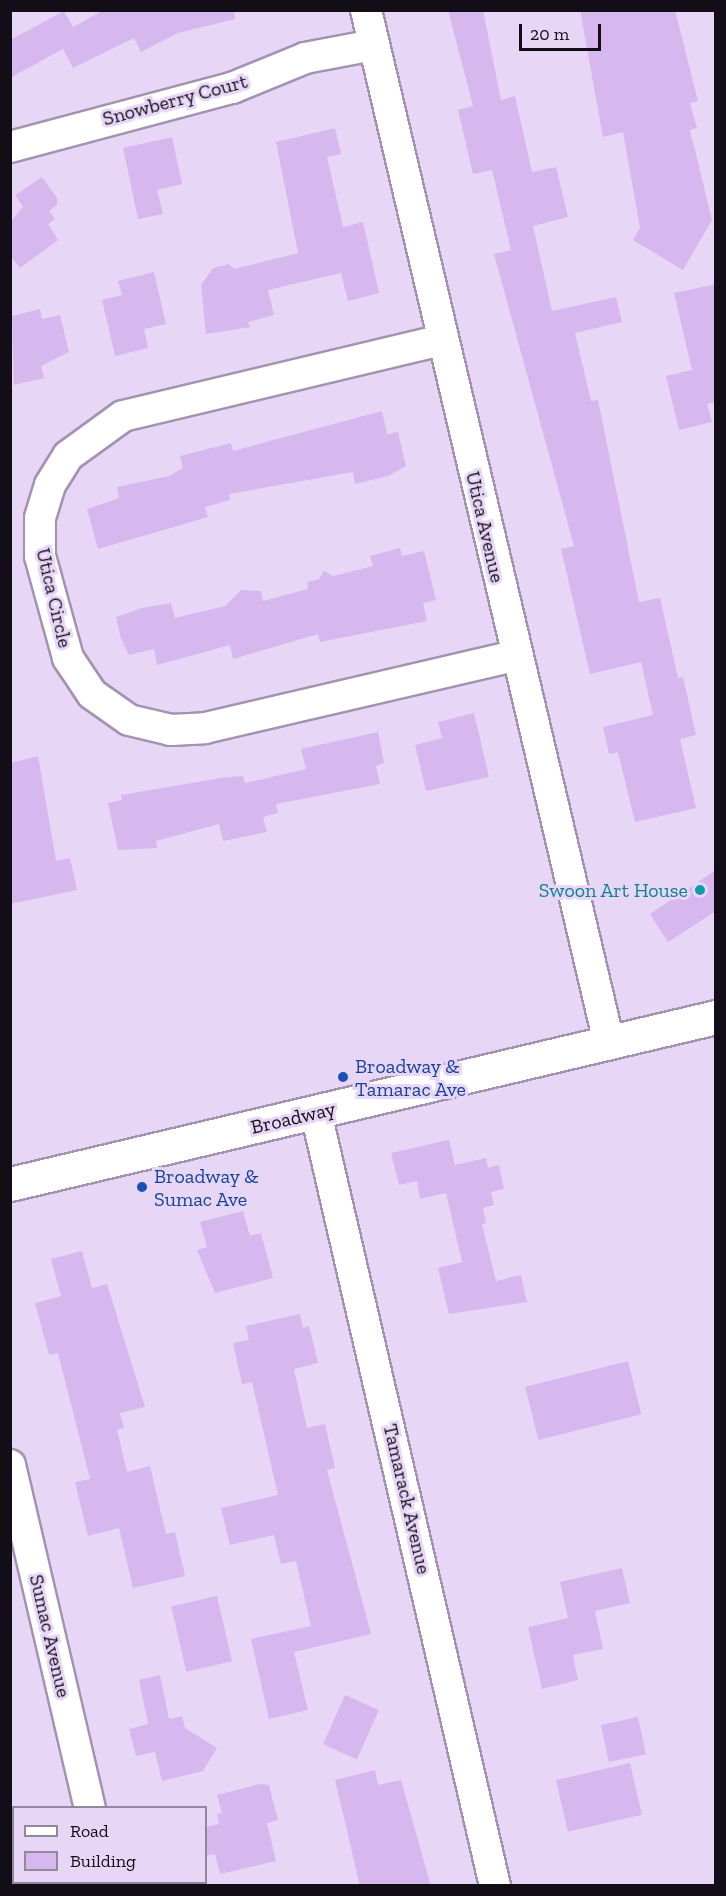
<!DOCTYPE html>
<html>
<head>
<meta charset="utf-8">
<style>
	body { margin:0 }
	#map { position:relative; width:726px; height:1896px; overflow:hidden; background:#e8d6f6; font-family:"Zilla Slab",serif }
	div>[style] { position:absolute }
	.building>* { inset:0; background:#d7b8ee; transform-origin:0 0 }
	.roads { filter:drop-shadow(2px 0 #a392b0) drop-shadow(-2px 0 #a392b0) drop-shadow(0 2px #a392b0) drop-shadow(0 -2px #a392b0) }
	.minor>* { height:30px; margin:-15px; padding:0 15px; transform-origin:15px; border-radius:15px; background:#fff }
	.major>* { height:33px; margin:-16.5px; padding:0 16.5px; transform-origin:16.5px; border-radius:16.5px; background:#fff }
	.dots>* { width:16px; height:16px; translate:-50% -50%; box-sizing:border-box; border:3px solid #e8d6f6; border-radius:50% }
	span { translate:-50% -50%; white-space:nowrap; text-align:center; line-height:1.15; -webkit-text-stroke:6px #e8d6f6; paint-order:stroke }
	.street-label { font-size:20px; color:#130d18 }
	.culture-label { font-size:20px; color:#0d838f }
	.right { translate:-100% -50%; text-align:right }
	.transit-label { font-size:20px; color:#164399 }
	.left { translate:0 -50%; text-align:left }
	.frame { position:absolute; inset:0; border:12px solid #130d18; pointer-events:none }
	.legend { position:absolute; left:12px; top:1806px; width:195px; height:78px; box-sizing:border-box; background:#e8d6f6; border:2px solid #93869d; margin:0; padding:8px 10px; list-style:none; font-size:18px; color:#130d18 }
	.legend li { display:flex; align-items:center; gap:12px; height:30px }
	.legend b { width:30px; border:2px solid #93869d }
	.scale { position:absolute; left:519px; top:24px; width:82px; height:27px; box-sizing:border-box; border:3px solid #130d18; border-top:0; padding-left:8px; font-size:18px; line-height:21px; white-space:nowrap; color:#130d18; -webkit-text-stroke:4px #e8d6f6; paint-order:stroke }
</style>
</head>
<body>
<div id="map">
	<div class="building">
		<i style="clip-path:polygon(104px 10px,234px 10px,235px 19px,178px 33px,141px 52px,134px 38px,73px 68px,63px 49px,10px 78px,10px 40px,64px 11px,73px 27px)"></i>
		<i style="clip-path:polygon(448px 10px,483px 10px,501px 100px,515px 96px,532px 172px,556px 167px,568px 217px,533px 226px,552px 311px,616px 297px,622px 322px,575px 333px,591px 401px,598px 400px,639px 602px,660px 598px,678px 678px,683px 677px,696px 735px,680px 739px,696px 808px,635px 822px,618px 752px,609px 754px,603px 727px,653px 715px,641px 662px,590px 674px,561px 549px,574px 546px,494px 254px,511px 250px,492px 170px,473px 174px,458px 110px,473px 106px)"></i>
		<i style="clip-path:polygon(580px 10px,675px 10px,698px 101px,690px 103px,697px 128px,690px 130px,712px 220px,683px 270px,633px 240px,640px 228px,623px 132px,603px 137px)"></i>
		<i style="clip-path:polygon(335px 128px,341px 154px,327px 157px,343px 227px,363px 222px,379px 293px,348px 301px,341px 273px,268px 290px,274px 315px,248px 322px,250px 327px,206px 334px,201px 285px,213px 268px,229px 264px,234px 269px,298px 253px,276px 142px)"></i>
		<i style="clip-path:polygon(172px 137px,182px 184px,157px 190px,163px 214px,138px 219px,123px 148px)"></i>
		<i style="clip-path:polygon(42px 177px,57px 198px,57px 205px,49px 211px,55px 219px,48px 224px,58px 240px,20px 268px,10px 255px,10px 222px,23px 207px,15px 195px)"></i>
		<i style="clip-path:polygon(154px 272px,166px 324px,144px 329px,148px 348px,115px 356px,102px 300px,122px 295px,118px 281px)"></i>
		<i style="clip-path:polygon(716px 284px,716px 402px,707px 404px,712px 422px,679px 430px,666px 376px,692px 370px,674px 293px)"></i>
		<i style="clip-path:polygon(40px 309px,42px 319px,60px 315px,69px 352px,41px 366px,44px 378px,14px 385px,12px 316px)"></i>
		<i style="clip-path:polygon(382px 411px,387px 434px,398px 432px,406px 466px,388px 476px,355px 484px,353px 472px,229px 494px,230px 500px,205px 507px,208px 517px,98px 549px,87px 509px,119px 498px,117px 487px,169px 476px,183px 468px,180px 456px,231px 443px,233px 451px)"></i>
		<i style="clip-path:polygon(400px 548px,402px 556px,424px 551px,436px 600px,423px 603px,427px 621px,320px 642px,318px 634px,233px 659px,230px 645px,157px 665px,154px 649px,129px 655px,121px 639px,116px 617px,142px 608px,171px 603px,175px 618px,225px 606px,241px 590px,261px 591px,263px 601px,308px 589px,307px 582px,319px 579px,324px 571px,333px 576px,373px 566px,370px 556px)"></i>
		<i style="clip-path:polygon(474px 713px,489px 777px,426px 791px,415px 745px,442px 738px,438px 722px)"></i>
		<i style="clip-path:polygon(378px 732px,384px 763px,376px 766px,380px 784px,276px 804px,278px 813px,263px 817px,267px 832px,223px 841px,219px 824px,156px 841px,157px 848px,118px 850px,108px 803px,122px 800px,121px 795px,227px 777px,243px 776px,245px 783px,306px 769px,301px 749px)"></i>
		<i style="clip-path:polygon(38px 756px,56px 861px,70px 858px,77px 890px,10px 904px,10px 763px)"></i>
		<i style="clip-path:polygon(716px 870px,716px 911px,668px 942px,650px 914px)"></i>
		<i style="clip-path:polygon(449px 1140px,455px 1165px,486px 1158px,488px 1168px,499px 1165px,504px 1189px,491px 1192px,494px 1205px,483px 1208px,486px 1223px,482px 1224px,496px 1281px,521px 1275px,527px 1302px,449px 1314px,438px 1268px,462px 1262px,446px 1193px,420px 1199px,417px 1181px,399px 1185px,391px 1153px)"></i>
		<i style="clip-path:polygon(243px 1211px,250px 1236px,261px 1233px,273px 1278px,215px 1293px,197px 1250px,207px 1247px,200px 1222px)"></i>
		<i style="clip-path:polygon(82px 1251px,92px 1288px,107px 1284px,145px 1407px,120px 1413px,124px 1428px,117px 1430px,127px 1472px,150px 1466px,166px 1534px,175px 1532px,185px 1576px,133px 1588px,119px 1528px,88px 1536px,75px 1482px,90px 1479px,58px 1353px,49px 1355px,35px 1303px,61px 1296px,51px 1259px)"></i>
		<i style="clip-path:polygon(300px 1314px,303px 1328px,309px 1326px,318px 1363px,294px 1369px,307px 1428px,325px 1424px,335px 1468px,327px 1470px,371px 1634px,294px 1652px,308px 1710px,269px 1719px,251px 1639px,311px 1626px,296px 1561px,281px 1564px,274px 1535px,230px 1545px,221px 1508px,278px 1495px,252px 1382px,242px 1384px,233px 1343px,249px 1340px,246px 1326px)"></i>
		<i style="left:628px;top:1361px;width:55px;height:106px;rotate:76deg"></i>
		<i style="clip-path:polygon(622px 1568px,630px 1603px,595px 1611px,603px 1649px,573px 1655px,578px 1680px,542px 1689px,528px 1627px,568px 1618px,560px 1582px)"></i>
		<i style="left:217px;top:1596px;width:67px;height:47px;rotate:77deg"></i>
		<i style="clip-path:polygon(160px 1675px,169px 1719px,182px 1716px,185px 1728px,217px 1748px,203px 1771px,162px 1781px,155px 1752px,136px 1756px,129px 1729px,148px 1724px,139px 1680px)"></i>
		<i style="left:345px;top:1695px;width:37px;height:54px;rotate:24deg"></i>
		<i style="left:638px;top:1717px;width:38px;height:38px;rotate:78deg"></i>
		<i style="left:630px;top:1763px;width:53px;height:76px;rotate:77deg"></i>
		<i style="clip-path:polygon(375px 1770px,378px 1785px,401px 1780px,431px 1886px,360px 1886px,335px 1780px)"></i>
		<i style="clip-path:polygon(260px 1784px,269px 1785px,278px 1820px,267px 1823px,276px 1861px,220px 1874px,215px 1854px,206px 1856px,206px 1827px,219px 1824px,217px 1814px,222px 1813px,217px 1795px)"></i>
	</div>
	<div class="roads">
		<div class="minor">
			<i style="left:366px;top:10px;width:1061px;rotate:76.76deg"></i>
			<i style="left:10px;top:147px;width:230px;rotate:-14.9deg"></i>
			<i style="left:232px;top:88px;width:79px;rotate:-22.3deg"></i>
			<i style="left:305px;top:58px;width:70px;rotate:-10.7deg"></i>
			<i style="left:442px;top:340px;width:328px;rotate:166.6deg"></i>
			<i style="left:123px;top:416px;width:68px;rotate:144deg"></i>
			<i style="left:68px;top:456px;width:34px;rotate:122deg"></i>
			<i style="left:50px;top:485px;width:34px;rotate:107deg"></i>
			<i style="left:40px;top:518px;width:38px;rotate:90deg"></i>
			<i style="left:40px;top:556px;width:106px;rotate:74.6deg"></i>
			<i style="left:68px;top:658px;width:43px;rotate:56.3deg"></i>
			<i style="left:92px;top:694px;width:45px;rotate:35.1deg"></i>
			<i style="left:129px;top:720px;width:43px;rotate:13.4deg"></i>
			<i style="left:171px;top:730px;width:34px;rotate:-3deg"></i>
			<i style="left:205px;top:728px;width:318px;rotate:-13.1deg"></i>
			<i style="left:316px;top:1113px;width:793px;rotate:76.96deg"></i>
			<i style="left:10px;top:1465px;width:352px;rotate:76.9deg"></i>
			<i style="left:108px;top:1882px;width:4px;rotate:90deg"></i>
		</div>
		<div class="major">
			<i style="left:10px;top:1184px;width:725px;rotate:-13.31deg"></i>
		</div>
	</div>
	<div class="dots">
		<i style="left:700px;top:890px;background:#0f9aa8"></i>
		<i style="left:343px;top:1077px;background:#1a4fb4"></i>
		<i style="left:142px;top:1187px;background:#1a4fb4"></i>
	</div>
	<div class="street-label">
		<span style="left:175px;top:100px;rotate:-15deg">Snowberry Court</span>
		<span style="left:485px;top:527px;rotate:77deg">Utica Avenue</span>
		<span style="left:54px;top:598px;rotate:77deg">Utica Circle</span>
		<span style="left:293px;top:1118px;rotate:-13deg">Broadway</span>
		<span style="left:407px;top:1499px;rotate:77deg">Tamarack Avenue</span>
		<span style="left:50px;top:1636px;rotate:77deg">Sumac Avenue</span>
	</div>
	<div class="culture-label">
		<span class="right" style="left:688px;top:890px">Swoon Art House</span>
	</div>
	<div class="transit-label">
		<span class="left" style="left:355px;top:1078px">Broadway &amp;<br>Tamarac Ave</span>
		<span class="left" style="left:154px;top:1188px">Broadway &amp;<br>Sumac Ave</span>
	</div>
	<div class="frame"></div>
	<ul class="legend">
	<li><b style="height:8px;background:#fff"></b>Road</li>
	<li><b style="height:16px;background:#d7b8ee"></b>Building</li>
	</ul>
	<div class="scale">20 m</div>
</div>
</body>
</html>
